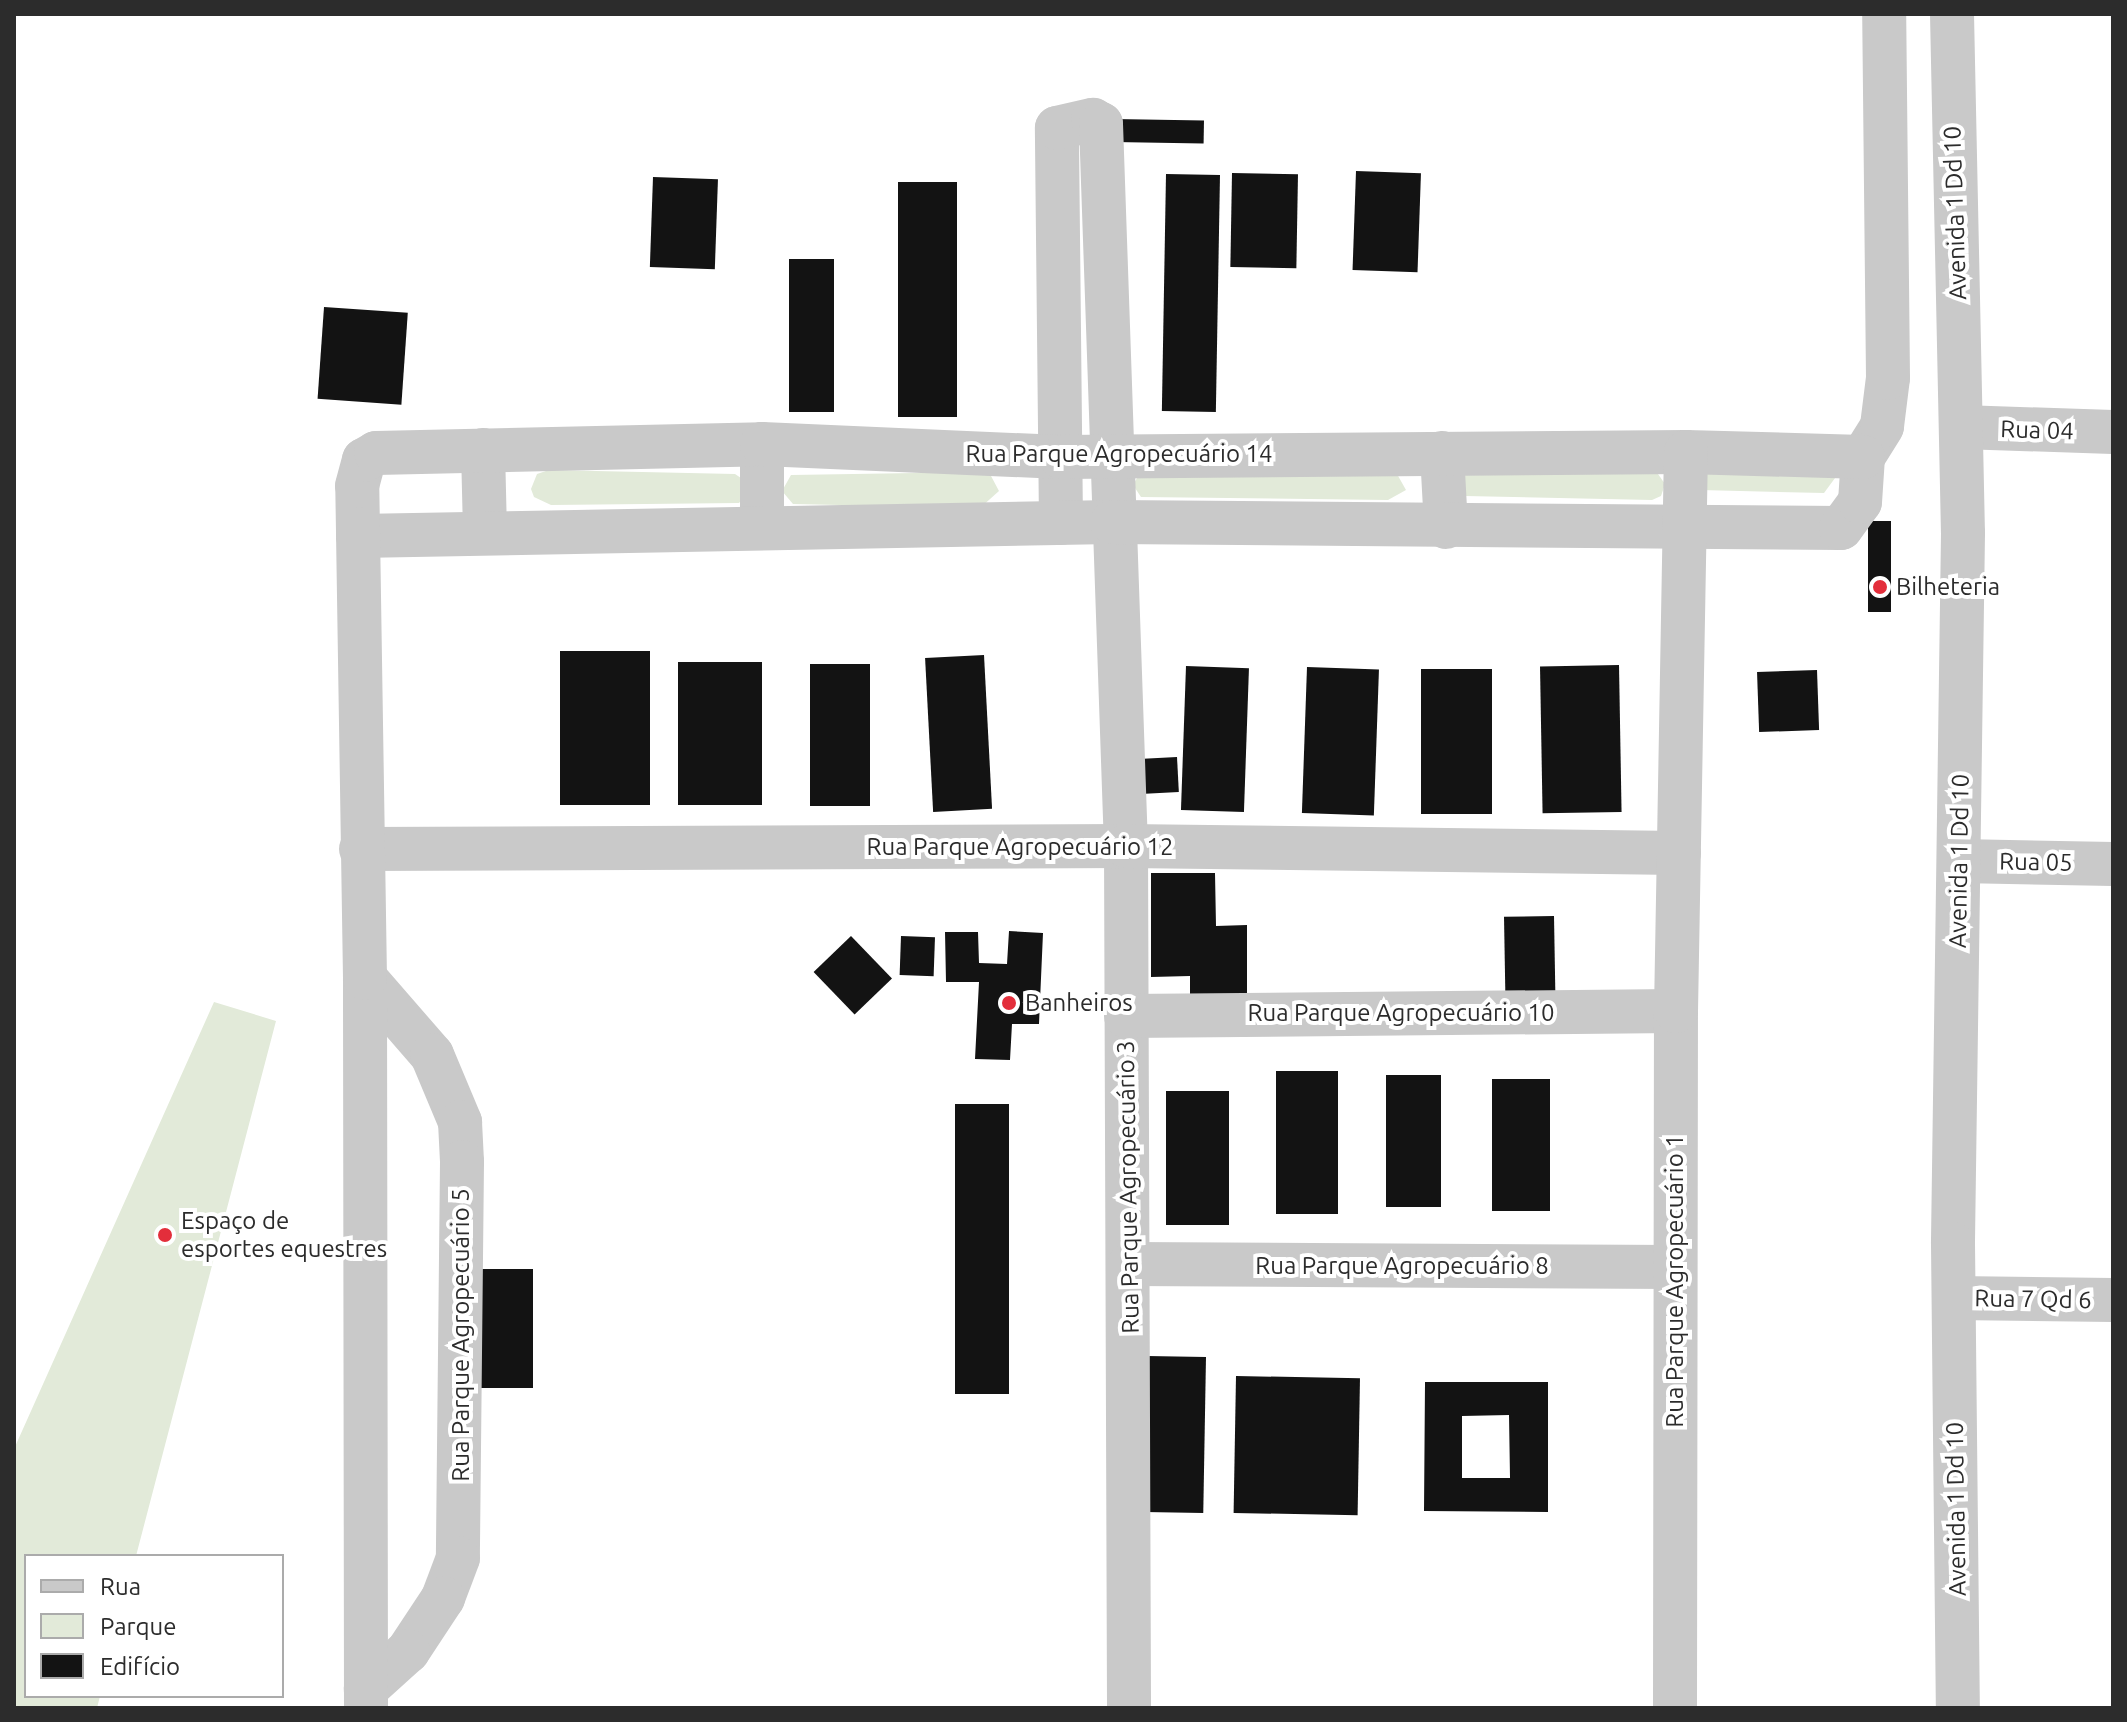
<!DOCTYPE html>
<html>
<head>
<meta charset="utf-8">
<style>
	body { margin:0 }
	#map { position:relative; width:2127px; height:1722px; overflow:hidden; background:#fff; font-family:Ubuntu,sans-serif }
	div>[style] { position:absolute }
	.green>* { inset:0; background:#e2ead9 }
	.building>* { inset:0; background:#131313; transform-origin:0 0 }
	.minor>* { height:44px; margin:-22px; padding:0 22px; transform-origin:22px; border-radius:22px; background:#c9c9c9 }
	.tertiary>* { height:44px; margin:-22px; padding:0 22px; transform-origin:22px; border-radius:22px; background:#c9c9c9 }
	.dots>* { width:22px; height:22px; translate:-50% -50%; box-sizing:border-box; border:4px solid #fff; border-radius:50% }
	span { translate:-50% -50%; white-space:nowrap; text-align:center; line-height:1.15; -webkit-text-stroke:8px #fff; paint-order:stroke }
	.street-label { font-size:24px; color:#2c2c2c }
	.poi-label { font-size:24px; color:#2c2c2c }
	.left { translate:0 -50%; text-align:left }
	.frame { position:absolute; inset:0; border:16px solid #2c2c2c; pointer-events:none }
	.legend { position:absolute; left:24px; top:1554px; width:260px; height:144px; box-sizing:border-box; background:#fff; border:2px solid #ababab; margin:0; padding:10px 14px; list-style:none; font-size:24px; color:#2c2c2c }
	.legend li { display:flex; align-items:center; gap:16px; height:40px }
	.legend b { width:40px; border:2px solid #ababab }
</style>
</head>
<body>
<div id="map">
	<div class="green">
		<i style="clip-path:polygon(549px 470px,735px 474px,744px 480px,745px 496px,739px 503px,551px 505px,534px 497px,531px 489px,537px 474px)"></i>
		<i style="clip-path:polygon(1463px 471px,1658px 474px,1665px 484px,1661px 496px,1652px 500px,1465px 496px)"></i>
		<i style="clip-path:polygon(978px 472px,991px 476px,999px 491px,980px 508px,793px 504px,782px 491px,791px 475px)"></i>
		<i style="clip-path:polygon(1397px 474px,1406px 490px,1388px 500px,1141px 497px,1133px 485px,1137px 478px)"></i>
		<i style="clip-path:polygon(1693px 474px,1838px 474px,1824px 493px,1700px 490px)"></i>
		<i style="clip-path:polygon(214px 1002px,276px 1021px,136px 1556px,26px 1556px,26px 1696px,100px 1696px,97px 1708px,14px 1708px,14px 1449px)"></i>
	</div>
	<div class="building">
		<i style="left:1114px;top:119px;width:90px;height:23px;rotate:1deg"></i>
		<i style="left:1356px;top:171px;width:65px;height:99px;rotate:2deg"></i>
		<i style="left:1232px;top:173px;width:66px;height:94px;rotate:1deg"></i>
		<i style="left:1166px;top:174px;width:54px;height:237px;rotate:1deg"></i>
		<i style="left:653px;top:177px;width:65px;height:90px;rotate:2deg"></i>
		<i style="left:957px;top:182px;width:235px;height:59px;rotate:90deg"></i>
		<i style="left:834px;top:259px;width:153px;height:45px;rotate:90deg"></i>
		<i style="left:324px;top:307px;width:84px;height:92px;rotate:4deg"></i>
		<i style="left:1891px;top:521px;width:91px;height:23px;rotate:90deg"></i>
		<i style="left:650px;top:651px;width:154px;height:90px;rotate:90deg"></i>
		<i style="left:984px;top:655px;width:154px;height:59px;rotate:87deg"></i>
		<i style="left:678px;top:662px;width:84px;height:143px"></i>
		<i style="left:810px;top:664px;width:60px;height:142px"></i>
		<i style="left:1619px;top:665px;width:147px;height:79px;rotate:89deg"></i>
		<i style="left:1186px;top:666px;width:63px;height:144px;rotate:2deg"></i>
		<i style="left:1307px;top:667px;width:72px;height:146px;rotate:2deg"></i>
		<i style="left:1421px;top:669px;width:71px;height:145px"></i>
		<i style="left:1817px;top:670px;width:60px;height:60px;rotate:88deg"></i>
		<i style="left:1177px;top:757px;width:35px;height:48px;rotate:87deg"></i>
		<i style="clip-path:polygon(1151px 873px,1215px 873px,1216px 926px,1247px 925px,1247px 999px,1190px 1000px,1190px 976px,1151px 977px)"></i>
		<i style="left:1554px;top:916px;width:83px;height:50px;rotate:89deg"></i>
		<i style="clip-path:polygon(1009px 931px,1043px 933px,1039px 1024px,1012px 1024px,1010px 1060px,975px 1059px,979px 982px,946px 982px,945px 932px,978px 932px,979px 963px,1007px 964px)"></i>
		<i style="left:851px;top:936px;width:59px;height:52px;rotate:46deg"></i>
		<i style="left:901px;top:936px;width:34px;height:39px;rotate:2deg"></i>
		<i style="left:1338px;top:1071px;width:143px;height:62px;rotate:90deg"></i>
		<i style="left:1386px;top:1075px;width:55px;height:132px"></i>
		<i style="left:1492px;top:1079px;width:58px;height:132px"></i>
		<i style="left:1166px;top:1091px;width:63px;height:134px"></i>
		<i style="left:955px;top:1104px;width:54px;height:290px"></i>
		<i style="left:471px;top:1269px;width:62px;height:119px"></i>
		<i style="left:1147px;top:1356px;width:59px;height:156px;rotate:1deg"></i>
		<i style="left:1236px;top:1376px;width:124px;height:137px;rotate:1deg"></i>
		<i style="clip-path:polygon(evenodd,1425px 1382px,1548px 1382px,1548px 1512px,1424px 1511px,1425px 1382px,1509px 1415px,1510px 1478px,1462px 1478px,1462px 1416px,1509px 1415px)"></i>
	</div>
	<div class="minor">
		<i style="left:1961px;top:427px;width:152px;rotate:1.9deg"></i>
		<i style="left:483px;top:450px;width:80px;rotate:88.6deg"></i>
		<i style="left:1442px;top:453px;width:74px;rotate:86.9deg"></i>
		<i style="left:1061px;top:523px;width:395px;rotate:-90.6deg"></i>
		<i style="left:1057px;top:128px;width:37px;rotate:-13deg"></i>
		<i style="left:1093px;top:120px;width:9px;rotate:27deg"></i>
		<i style="left:1101px;top:124px;width:722px;rotate:88.02deg"></i>
		<i style="left:1126px;top:846px;width:862px;rotate:89.8deg"></i>
		<i style="left:762px;top:527px;width:83px;rotate:-90deg"></i>
		<i style="left:358px;top:536px;width:754px;rotate:-1.06deg"></i>
		<i style="left:1112px;top:522px;width:729px;rotate:0.47deg"></i>
		<i style="left:1841px;top:528px;width:32px;rotate:-54deg"></i>
		<i style="left:1860px;top:502px;width:45px;rotate:-86.2deg"></i>
		<i style="left:1863px;top:457px;width:36px;rotate:-58deg"></i>
		<i style="left:1882px;top:426px;width:48px;rotate:-82.9deg"></i>
		<i style="left:1888px;top:378px;width:364px;rotate:-90.6deg"></i>
		<i style="left:361px;top:849px;width:765px;rotate:-0.22deg"></i>
		<i style="left:1126px;top:846px;width:553px;rotate:0.73deg"></i>
		<i style="left:1959px;top:861px;width:154px;rotate:1.1deg"></i>
		<i style="left:365px;top:978px;width:102px;rotate:49deg"></i>
		<i style="left:432px;top:1055px;width:73px;rotate:67.3deg"></i>
		<i style="left:460px;top:1122px;width:40px;rotate:87.1deg"></i>
		<i style="left:462px;top:1162px;width:396px;rotate:90.6deg"></i>
		<i style="left:458px;top:1558px;width:43px;rotate:110.6deg"></i>
		<i style="left:443px;top:1598px;width:64px;rotate:123.4deg"></i>
		<i style="left:408px;top:1651px;width:57px;rotate:137.9deg"></i>
		<i style="left:1126px;top:1016px;width:550px;rotate:-0.52deg"></i>
		<i style="left:1130px;top:1264px;width:545px;rotate:0.32deg"></i>
		<i style="left:1954px;top:1298px;width:159px;rotate:0.7deg"></i>
		<i style="left:366px;top:1708px;width:730px;rotate:-90.08deg"></i>
		<i style="left:365px;top:978px;width:492px;rotate:-90.9deg"></i>
		<i style="left:357px;top:486px;width:27px;rotate:-75deg"></i>
		<i style="left:364px;top:460px;width:14px;rotate:-30deg"></i>
		<i style="left:376px;top:453px;width:386px;rotate:-1.3deg"></i>
		<i style="left:762px;top:444px;width:299px;rotate:2.5deg"></i>
		<i style="left:1061px;top:457px;width:625px;rotate:-0.46deg"></i>
		<i style="left:1686px;top:452px;width:177px;rotate:1.6deg"></i>
		<i style="left:1675px;top:1708px;width:697px;rotate:-89.92deg"></i>
		<i style="left:1676px;top:1011px;width:559px;rotate:-88.98deg"></i>
	</div>
	<div class="tertiary">
		<i style="left:1952px;top:14px;width:519px;rotate:88.79deg"></i>
		<i style="left:1963px;top:533px;width:711px;rotate:90.81deg"></i>
		<i style="left:1953px;top:1244px;width:464px;rotate:89.4deg"></i>
	</div>
	<div class="dots">
		<i style="left:1880px;top:587px;background:#e32e3b"></i>
		<i style="left:1009px;top:1003px;background:#e32e3b"></i>
		<i style="left:165px;top:1235px;background:#e32e3b"></i>
	</div>
	<div class="street-label">
		<span style="left:1955px;top:213px;rotate:-92deg">Avenida 1 Dd 10</span>
		<span style="left:2037px;top:430px;rotate:2deg">Rua 04</span>
		<span style="left:1119px;top:454px">Rua Parque Agropecuário 14</span>
		<span style="left:1020px;top:847px">Rua Parque Agropecuário 12</span>
		<span style="left:1959px;top:861px;rotate:-89deg">Avenida 1 Dd 10</span>
		<span style="left:2036px;top:862px;rotate:1deg">Rua 05</span>
		<span style="left:1401px;top:1013px">Rua Parque Agropecuário 10</span>
		<span style="left:1128px;top:1187px;rotate:-91deg">Rua Parque Agropecuário 3</span>
		<span style="left:1402px;top:1266px">Rua Parque Agropecuário 8</span>
		<span style="left:1675px;top:1281px;rotate:-90deg">Rua Parque Agropecuário 1</span>
		<span style="left:2033px;top:1299px;rotate:1deg">Rua 7 Qd 6</span>
		<span style="left:461px;top:1335px;rotate:-90deg">Rua Parque Agropecuário 5</span>
		<span style="left:1956px;top:1509px;rotate:-91deg">Avenida 1 Dd 10</span>
	</div>
	<div class="poi-label">
		<span class="left" style="left:1896px;top:587px">Bilheteria</span>
		<span class="left" style="left:1025px;top:1003px">Banheiros</span>
		<span class="left" style="left:181px;top:1235px">Espaço de<br>esportes equestres</span>
	</div>
	<div class="frame"></div>
	<ul class="legend">
	<li><b style="height:10px;background:#c9c9c9"></b>Rua</li>
	<li><b style="height:22px;background:#e2ead9"></b>Parque</li>
	<li><b style="height:22px;background:#131313"></b>Edifício</li>
	</ul>
</div>
</body>
</html>
